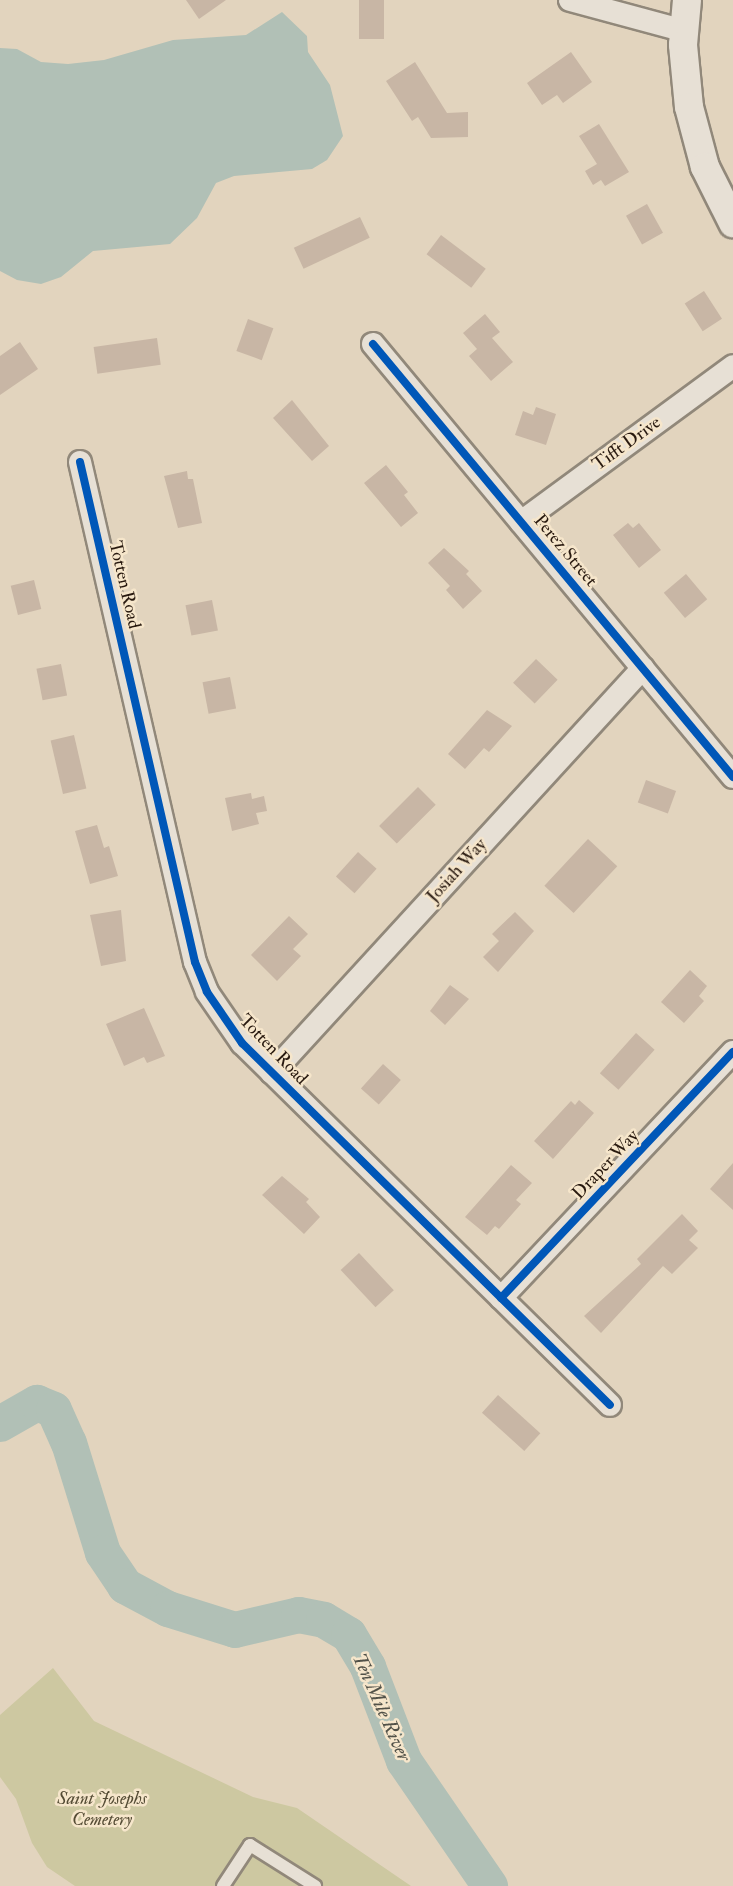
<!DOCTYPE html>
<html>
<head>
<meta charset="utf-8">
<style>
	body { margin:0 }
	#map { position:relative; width:733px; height:1886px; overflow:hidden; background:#e2d4be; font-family:"IM FELL Double Pica",serif }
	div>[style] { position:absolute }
	.green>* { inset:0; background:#cdc8a1 }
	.water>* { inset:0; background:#b1c0b6 }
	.river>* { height:36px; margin:-18px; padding:0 18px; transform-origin:18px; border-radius:18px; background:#b1c0b6 }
	.building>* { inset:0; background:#c8b6a5; transform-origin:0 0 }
	.roads { filter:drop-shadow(2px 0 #91887a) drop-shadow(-2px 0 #91887a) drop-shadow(0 2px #91887a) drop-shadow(0 -2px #91887a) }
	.service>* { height:12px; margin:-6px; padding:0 6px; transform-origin:6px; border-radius:6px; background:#e7e0d5 }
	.minor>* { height:22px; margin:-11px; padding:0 11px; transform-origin:11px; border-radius:11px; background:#e7e0d5 }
	.tertiary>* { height:28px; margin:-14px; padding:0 14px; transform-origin:14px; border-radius:14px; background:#e7e0d5 }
	.cycleway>* { height:8px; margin:-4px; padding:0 4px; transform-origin:4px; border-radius:4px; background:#0057b8 }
	span { translate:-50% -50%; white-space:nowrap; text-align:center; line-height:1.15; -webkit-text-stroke:5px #f6e6cb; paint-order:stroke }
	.street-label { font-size:18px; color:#28190f }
	.park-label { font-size:18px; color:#544b34; font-style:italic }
	.water-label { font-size:20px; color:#515148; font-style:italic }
</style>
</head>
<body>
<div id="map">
	<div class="green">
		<i style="clip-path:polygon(53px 1668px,94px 1721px,253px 1797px,297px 1808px,411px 1886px,75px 1886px,47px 1867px,32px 1843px,16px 1799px,0 1777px,0 1715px)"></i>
	</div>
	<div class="water">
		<i style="clip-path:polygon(282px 12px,307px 36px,308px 52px,330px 85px,343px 136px,327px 160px,312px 169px,234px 176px,216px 183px,197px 218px,170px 244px,93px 251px,61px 277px,41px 284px,17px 280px,0 271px,0 48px,17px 49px,41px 62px,68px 64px,104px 60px,173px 40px,246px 35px)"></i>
	</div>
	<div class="river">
		<i style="left:0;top:1424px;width:43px;rotate:-29.6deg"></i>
		<i style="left:37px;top:1403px;width:18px;rotate:22deg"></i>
		<i style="left:54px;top:1410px;width:36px;rotate:66deg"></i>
		<i style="left:69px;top:1443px;width:115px;rotate:72.8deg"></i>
		<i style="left:103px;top:1553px;width:40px;rotate:56deg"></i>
		<i style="left:125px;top:1586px;width:49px;rotate:28.1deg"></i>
		<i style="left:168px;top:1609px;width:70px;rotate:17.4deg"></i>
		<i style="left:235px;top:1630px;width:66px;rotate:-13.2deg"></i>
		<i style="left:299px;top:1615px;width:25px;rotate:11deg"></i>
		<i style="left:324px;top:1620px;width:29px;rotate:31deg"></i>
		<i style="left:349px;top:1635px;width:37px;rotate:59deg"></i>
		<i style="left:368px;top:1667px;width:101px;rotate:69deg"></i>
		<i style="left:404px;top:1761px;width:152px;rotate:55.5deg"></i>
	</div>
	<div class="building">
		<i style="clip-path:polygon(186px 0,226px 0,199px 19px)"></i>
		<i style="left:359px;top:0;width:25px;height:39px"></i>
		<i style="clip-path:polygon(571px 52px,592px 82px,563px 103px,557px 95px,542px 105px,527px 83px)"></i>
		<i style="clip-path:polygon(415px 62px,447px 113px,468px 112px,468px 137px,431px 138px,418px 117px,412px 121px,386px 81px)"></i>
		<i style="clip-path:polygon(599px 124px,629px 172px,605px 186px,601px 180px,593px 185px,585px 171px,597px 164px,579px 136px)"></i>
		<i style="left:647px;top:204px;width:33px;height:24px;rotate:61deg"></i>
		<i style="left:360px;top:217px;width:23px;height:73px;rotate:65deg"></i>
		<i style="left:441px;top:235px;width:56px;height:24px;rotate:37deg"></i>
		<i style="left:704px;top:291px;width:33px;height:23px;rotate:57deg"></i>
		<i style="clip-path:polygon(485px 314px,500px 332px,492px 338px,513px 362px,491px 381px,469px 356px,477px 349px,463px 333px)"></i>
		<i style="left:248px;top:319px;width:27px;height:34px;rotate:20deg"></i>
		<i style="left:157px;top:338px;width:27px;height:64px;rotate:82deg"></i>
		<i style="clip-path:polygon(20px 342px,38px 369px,0 395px,0 356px)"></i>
		<i style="clip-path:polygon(292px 400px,329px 446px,312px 461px,273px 418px)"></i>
		<i style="clip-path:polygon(536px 407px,556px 414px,546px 445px,515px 435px,523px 411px,533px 415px)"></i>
		<i style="clip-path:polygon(386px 465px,408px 492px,404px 495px,418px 513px,401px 527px,364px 483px)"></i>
		<i style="clip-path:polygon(187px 471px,188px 479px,193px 479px,202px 523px,178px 528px,164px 476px)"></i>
		<i style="clip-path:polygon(628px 523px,633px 528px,639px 523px,661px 550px,639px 568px,613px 535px)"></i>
		<i style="clip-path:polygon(444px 548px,469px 571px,466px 574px,482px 591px,463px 609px,446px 590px,450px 586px,428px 563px)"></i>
		<i style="left:686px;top:574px;width:33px;height:29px;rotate:50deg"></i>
		<i style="left:34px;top:580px;width:30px;height:24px;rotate:76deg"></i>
		<i style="left:212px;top:600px;width:31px;height:27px;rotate:79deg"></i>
		<i style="left:536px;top:659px;width:30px;height:33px;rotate:44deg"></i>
		<i style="left:61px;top:664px;width:32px;height:25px;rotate:79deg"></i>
		<i style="left:230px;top:677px;width:32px;height:28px;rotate:79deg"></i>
		<i style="clip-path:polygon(487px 710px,512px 726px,489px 752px,484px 748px,465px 769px,448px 754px)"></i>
		<i style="left:74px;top:735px;width:55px;height:24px;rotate:77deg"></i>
		<i style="left:646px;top:780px;width:32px;height:24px;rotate:20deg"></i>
		<i style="left:418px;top:787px;width:25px;height:55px;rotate:45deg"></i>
		<i style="clip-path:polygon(251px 793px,252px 799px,264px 796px,267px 811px,256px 813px,259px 824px,232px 831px,225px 798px)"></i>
		<i style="clip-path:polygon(97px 825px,104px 848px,109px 846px,118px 876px,90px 884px,75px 831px)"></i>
		<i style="left:588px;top:839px;width:40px;height:64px;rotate:43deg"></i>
		<i style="left:358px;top:852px;width:25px;height:33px;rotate:42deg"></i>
		<i style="clip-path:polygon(121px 910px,126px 961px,101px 966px,90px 915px)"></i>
		<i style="clip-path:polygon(515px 912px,534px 931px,498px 972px,483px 957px,499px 941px,492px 934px)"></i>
		<i style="clip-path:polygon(289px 916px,308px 934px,293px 949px,301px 956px,277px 981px,251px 955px)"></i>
		<i style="clip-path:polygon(690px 970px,707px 986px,699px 996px,704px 1001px,684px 1023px,661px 1002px)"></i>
		<i style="clip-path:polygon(450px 985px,469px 999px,445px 1025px,430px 1011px)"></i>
		<i style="clip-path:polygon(144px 1008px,165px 1056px,147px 1063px,144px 1057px,124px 1066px,106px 1024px)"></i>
		<i style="left:636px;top:1033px;width:25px;height:54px;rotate:42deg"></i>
		<i style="left:383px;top:1064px;width:24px;height:33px;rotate:42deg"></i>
		<i style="clip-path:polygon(579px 1100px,594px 1113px,553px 1159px,534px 1141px,571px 1101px,575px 1105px)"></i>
		<i style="clip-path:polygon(733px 1163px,733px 1210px,710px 1189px)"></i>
		<i style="clip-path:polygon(511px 1165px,532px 1183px,516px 1200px,521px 1204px,499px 1229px,495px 1226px,487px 1235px,465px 1217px)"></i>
		<i style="clip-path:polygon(282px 1176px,309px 1199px,306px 1202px,320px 1217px,304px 1234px,262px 1195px)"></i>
		<i style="clip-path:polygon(682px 1214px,698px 1231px,689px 1240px,698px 1248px,672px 1274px,663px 1266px,601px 1333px,584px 1316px,641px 1264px,637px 1259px)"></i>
		<i style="left:359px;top:1253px;width:51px;height:25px;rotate:47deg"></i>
		<i style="left:498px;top:1395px;width:57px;height:24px;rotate:42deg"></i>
	</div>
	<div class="roads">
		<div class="service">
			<i style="left:223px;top:1886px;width:49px;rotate:-56.6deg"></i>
			<i style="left:250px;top:1845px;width:77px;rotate:32.2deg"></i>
		</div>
		<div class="minor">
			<i style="left:570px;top:0;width:119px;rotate:15.1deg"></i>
			<i style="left:373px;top:344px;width:563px;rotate:50.26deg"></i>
			<i style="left:80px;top:462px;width:513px;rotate:77.05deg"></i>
			<i style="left:195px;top:962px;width:32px;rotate:68deg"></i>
			<i style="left:207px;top:992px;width:62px;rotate:55.5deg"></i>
			<i style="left:242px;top:1043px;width:516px;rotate:44.53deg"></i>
			<i style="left:521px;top:522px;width:263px;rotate:-36.3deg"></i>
			<i style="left:272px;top:1073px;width:549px;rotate:-47.51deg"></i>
			<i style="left:501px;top:1298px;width:338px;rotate:-46.7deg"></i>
		</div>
		<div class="tertiary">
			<i style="left:687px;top:0;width:45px;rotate:95.1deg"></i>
			<i style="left:683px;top:45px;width:62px;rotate:84.5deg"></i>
			<i style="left:689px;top:107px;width:62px;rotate:75.1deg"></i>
			<i style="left:705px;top:167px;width:63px;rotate:63.4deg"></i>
		</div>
	</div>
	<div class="cycleway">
		<i style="left:373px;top:344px;width:563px;rotate:50.26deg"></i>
		<i style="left:80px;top:462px;width:513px;rotate:77.05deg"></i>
		<i style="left:195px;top:962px;width:32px;rotate:68deg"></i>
		<i style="left:207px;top:992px;width:62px;rotate:55.5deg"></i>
		<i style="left:242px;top:1043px;width:516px;rotate:44.53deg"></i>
		<i style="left:501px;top:1298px;width:338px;rotate:-46.7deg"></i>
	</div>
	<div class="street-label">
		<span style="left:627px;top:444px;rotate:-36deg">Tifft Drive</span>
		<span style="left:565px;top:551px;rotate:50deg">Perez Street</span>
		<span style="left:124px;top:585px;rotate:77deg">Totten Road</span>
		<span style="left:457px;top:871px;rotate:-48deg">Josiah Way</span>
		<span style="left:273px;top:1050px;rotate:46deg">Totten Road</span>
		<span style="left:606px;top:1165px;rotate:-47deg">Draper Way</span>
	</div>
	<div class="park-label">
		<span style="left:102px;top:1810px">Saint Josephs<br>Cemetery</span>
	</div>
	<div class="water-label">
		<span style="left:382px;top:1707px;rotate:66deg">Ten Mile River</span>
	</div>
</div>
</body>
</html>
